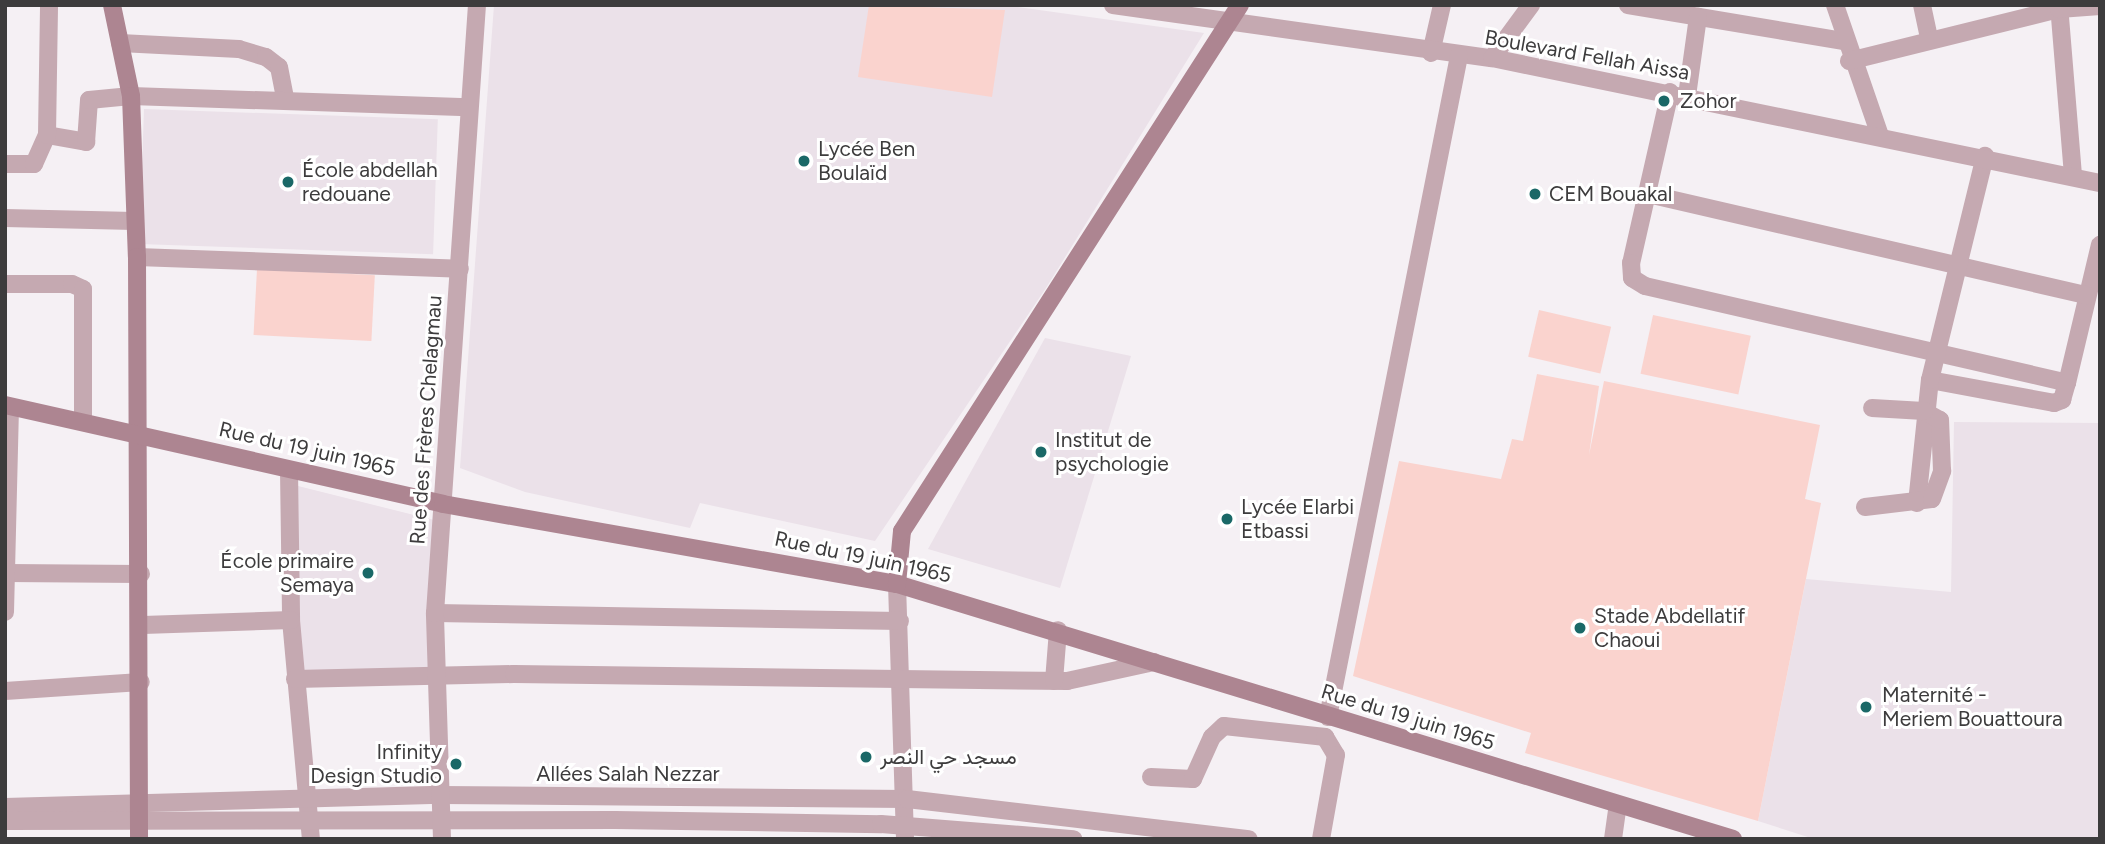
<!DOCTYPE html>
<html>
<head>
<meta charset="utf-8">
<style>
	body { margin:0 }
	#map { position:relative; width:2105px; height:844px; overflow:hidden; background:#f5f0f4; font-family:Figtree,Vazirmatn,sans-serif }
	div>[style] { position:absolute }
	.built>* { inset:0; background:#ebe1e9; transform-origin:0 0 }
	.green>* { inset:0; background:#fad3ce; transform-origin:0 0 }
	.minor>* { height:18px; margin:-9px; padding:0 9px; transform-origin:9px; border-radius:9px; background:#c5a9b1 }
	.tertiary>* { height:18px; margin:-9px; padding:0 9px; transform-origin:9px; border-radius:9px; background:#c5a9b1 }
	.secondary>* { height:18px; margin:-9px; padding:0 9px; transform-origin:9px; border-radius:9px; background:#ad8591 }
	.dots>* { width:19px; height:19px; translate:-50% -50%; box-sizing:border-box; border:4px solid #fff; border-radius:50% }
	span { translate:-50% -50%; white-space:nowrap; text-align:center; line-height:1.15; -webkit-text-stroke:6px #fff; paint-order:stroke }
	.street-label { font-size:21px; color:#3d3c3d }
	.poi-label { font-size:21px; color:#3d3c3d }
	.left { translate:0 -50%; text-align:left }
	.right { translate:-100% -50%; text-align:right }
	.frame { position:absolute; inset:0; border:7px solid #3d3c3d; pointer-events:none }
</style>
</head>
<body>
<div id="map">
	<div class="built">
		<i style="clip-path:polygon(494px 5px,1003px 5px,1204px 33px,1046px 288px,875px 541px,700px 503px,690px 528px,525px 492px,460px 468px)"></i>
		<i style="left:144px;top:109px;width:294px;height:135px;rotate:2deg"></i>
		<i style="clip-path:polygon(1045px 338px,1131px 356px,1060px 588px,928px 549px)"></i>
		<i style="clip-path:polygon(1954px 422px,2100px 423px,2100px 839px,1814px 839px,1758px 821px,1806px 579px,1951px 592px)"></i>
		<i style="clip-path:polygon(298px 486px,438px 521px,435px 685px,300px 685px)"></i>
	</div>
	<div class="green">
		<i style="clip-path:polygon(869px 5px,1005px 10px,992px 97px,858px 77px)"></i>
		<i style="left:257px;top:269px;width:118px;height:66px;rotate:3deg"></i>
		<i style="left:1539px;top:310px;width:74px;height:48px;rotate:13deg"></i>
		<i style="left:1653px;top:315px;width:100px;height:60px;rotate:12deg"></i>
		<i style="clip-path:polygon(1537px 374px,1599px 386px,1589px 455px,1604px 381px,1820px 425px,1805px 499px,1821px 503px,1758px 821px,1525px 753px,1531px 733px,1353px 676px,1399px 461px,1501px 479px,1512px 439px,1523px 441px)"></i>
	</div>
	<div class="minor">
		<i style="left:1628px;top:5px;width:219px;rotate:9.5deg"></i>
		<i style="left:1835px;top:5px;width:139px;rotate:71deg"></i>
		<i style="left:1922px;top:5px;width:35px;rotate:78deg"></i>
		<i style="left:2059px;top:5px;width:172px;rotate:85.3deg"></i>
		<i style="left:120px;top:43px;width:119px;rotate:2.9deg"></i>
		<i style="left:239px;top:49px;width:28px;rotate:17deg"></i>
		<i style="left:266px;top:57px;width:16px;rotate:38deg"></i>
		<i style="left:279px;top:67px;width:33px;rotate:79deg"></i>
		<i style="left:1431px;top:53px;width:49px;rotate:-77.1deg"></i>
		<i style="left:1492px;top:58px;width:66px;rotate:-53.7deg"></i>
		<i style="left:1849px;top:61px;width:216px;rotate:-13.9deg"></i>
		<i style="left:2059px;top:9px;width:41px;rotate:-4.2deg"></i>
		<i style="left:1670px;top:92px;width:175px;rotate:102.8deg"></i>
		<i style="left:1631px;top:263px;width:15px;rotate:86deg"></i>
		<i style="left:1632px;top:278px;width:15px;rotate:32deg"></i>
		<i style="left:1645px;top:286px;width:433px;rotate:12.9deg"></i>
		<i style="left:2067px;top:383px;width:142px;rotate:-76.6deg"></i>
		<i style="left:1687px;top:96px;width:80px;rotate:-82.1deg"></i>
		<i style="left:47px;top:135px;width:40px;rotate:10deg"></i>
		<i style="left:86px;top:142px;width:42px;rotate:-85.9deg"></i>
		<i style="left:89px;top:100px;width:42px;rotate:-5.4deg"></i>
		<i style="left:5px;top:164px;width:29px"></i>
		<i style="left:34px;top:164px;width:32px;rotate:-66deg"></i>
		<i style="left:47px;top:135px;width:130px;rotate:-89.1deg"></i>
		<i style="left:1648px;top:194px;width:450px;rotate:13deg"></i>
		<i style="left:5px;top:218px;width:129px;rotate:1.3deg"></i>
		<i style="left:5px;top:284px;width:67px"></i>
		<i style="left:72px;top:284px;width:12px;rotate:24deg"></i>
		<i style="left:83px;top:289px;width:131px;rotate:90deg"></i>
		<i style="left:1930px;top:380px;width:126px;rotate:10.5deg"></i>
		<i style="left:2054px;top:403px;width:9px;rotate:-21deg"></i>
		<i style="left:2062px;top:400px;width:18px;rotate:-74deg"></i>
		<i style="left:289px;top:470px;width:150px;rotate:89.2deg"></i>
		<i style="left:291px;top:620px;width:220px;rotate:84.8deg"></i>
		<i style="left:1917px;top:503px;width:124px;rotate:-84deg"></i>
		<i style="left:1930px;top:380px;width:231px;rotate:-76.2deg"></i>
		<i style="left:1865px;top:507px;width:67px;rotate:-6.8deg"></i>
		<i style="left:1932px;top:499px;width:30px;rotate:-70deg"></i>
		<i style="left:1942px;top:471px;width:51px;rotate:-92.2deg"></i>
		<i style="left:1940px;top:420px;width:18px;rotate:-151deg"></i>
		<i style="left:1924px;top:411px;width:52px;rotate:-176.7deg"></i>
		<i style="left:6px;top:573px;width:135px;rotate:0.4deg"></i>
		<i style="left:897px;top:584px;width:255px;rotate:88.2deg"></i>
		<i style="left:5px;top:612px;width:205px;rotate:-88.6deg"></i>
		<i style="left:435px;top:613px;width:465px;rotate:1deg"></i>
		<i style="left:143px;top:625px;width:148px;rotate:-1.9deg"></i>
		<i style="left:295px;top:679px;width:219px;rotate:-1.3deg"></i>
		<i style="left:514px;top:674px;width:553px;rotate:0.73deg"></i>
		<i style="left:1067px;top:681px;width:89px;rotate:-12.3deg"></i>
		<i style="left:1054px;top:681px;width:51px;rotate:-85.5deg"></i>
		<i style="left:5px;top:691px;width:136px;rotate:-3.8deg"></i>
		<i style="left:1151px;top:777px;width:42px;rotate:2.7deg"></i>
		<i style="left:1193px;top:779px;width:46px;rotate:-65.7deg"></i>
		<i style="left:1212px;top:737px;width:16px;rotate:-43deg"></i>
		<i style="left:1224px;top:726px;width:102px;rotate:6.2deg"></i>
		<i style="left:1325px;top:737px;width:21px;rotate:59deg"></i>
		<i style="left:1336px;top:755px;width:85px;rotate:100.1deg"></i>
	</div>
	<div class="tertiary">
		<i style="left:1113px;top:5px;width:383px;rotate:8deg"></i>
		<i style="left:1492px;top:58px;width:621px;rotate:11.62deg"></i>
		<i style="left:131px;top:96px;width:337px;rotate:1.9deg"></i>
		<i style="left:137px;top:257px;width:323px;rotate:2.1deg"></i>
		<i style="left:1328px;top:717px;width:674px;rotate:-78.79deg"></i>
		<i style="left:5px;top:807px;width:435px;rotate:-1.6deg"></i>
		<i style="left:440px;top:795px;width:467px;rotate:0.5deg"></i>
		<i style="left:907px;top:799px;width:344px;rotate:6.7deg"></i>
		<i style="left:5px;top:821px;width:610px;rotate:-0.09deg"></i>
		<i style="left:615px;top:820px;width:266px;rotate:0.9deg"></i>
		<i style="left:881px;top:824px;width:193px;rotate:4.5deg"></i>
		<i style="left:442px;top:839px;width:226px;rotate:-91.8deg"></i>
		<i style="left:435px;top:613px;width:609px;rotate:-86.05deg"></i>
		<i style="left:1613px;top:839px;width:34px;rotate:-82deg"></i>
	</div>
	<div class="secondary">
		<i style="left:112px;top:5px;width:93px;rotate:78.2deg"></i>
		<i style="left:131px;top:96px;width:161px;rotate:87.9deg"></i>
		<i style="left:137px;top:257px;width:582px;rotate:89.8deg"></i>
		<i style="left:5px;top:405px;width:449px;rotate:12.7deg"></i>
		<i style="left:443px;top:504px;width:461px;rotate:10deg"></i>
		<i style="left:897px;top:584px;width:874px;rotate:16.96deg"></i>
		<i style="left:897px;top:584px;width:53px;rotate:-84.6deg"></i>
		<i style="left:902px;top:531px;width:625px;rotate:-57.28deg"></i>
	</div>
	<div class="dots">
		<i style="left:1664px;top:101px;background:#1a6867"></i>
		<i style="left:804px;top:161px;background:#1a6867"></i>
		<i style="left:288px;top:182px;background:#1a6867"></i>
		<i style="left:1535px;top:194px;background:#1a6867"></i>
		<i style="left:1041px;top:452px;background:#1a6867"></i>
		<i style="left:1227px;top:519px;background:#1a6867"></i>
		<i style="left:368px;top:573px;background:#1a6867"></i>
		<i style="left:1580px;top:628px;background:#1a6867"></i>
		<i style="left:1866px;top:707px;background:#1a6867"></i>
		<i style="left:866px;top:757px;background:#1a6867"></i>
		<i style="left:456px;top:764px;background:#1a6867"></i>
	</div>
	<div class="street-label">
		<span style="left:1587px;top:55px;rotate:10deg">Boulevard Fellah Aissa</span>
		<span style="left:426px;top:420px;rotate:-86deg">Rue des Frères Chelagmau</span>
		<span style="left:307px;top:449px;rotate:13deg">Rue du 19 juin 1965</span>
		<span style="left:863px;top:557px;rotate:12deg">Rue du 19 juin 1965</span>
		<span style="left:1408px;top:717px;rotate:17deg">Rue du 19 juin 1965</span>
		<span style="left:628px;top:774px">Allées Salah Nezzar</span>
	</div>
	<div class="poi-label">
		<span class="left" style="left:1680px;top:101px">Zohor</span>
		<span class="left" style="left:818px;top:161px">Lycée Ben<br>Boulaïd</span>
		<span class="left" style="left:302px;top:182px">École abdellah<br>redouane</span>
		<span class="left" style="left:1549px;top:194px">CEM Bouakal</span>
		<span class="left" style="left:1055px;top:452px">Institut de<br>psychologie</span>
		<span class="left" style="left:1241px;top:519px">Lycée Elarbi<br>Etbassi</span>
		<span class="right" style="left:354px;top:573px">École primaire<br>Semaya</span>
		<span class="left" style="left:1594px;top:628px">Stade Abdellatif<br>Chaoui</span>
		<span class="left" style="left:1882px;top:707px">Maternité -<br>Meriem Bouattoura</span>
		<span class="right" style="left:442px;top:764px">Infinity<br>Design Studio</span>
		<span class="left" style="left:880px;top:757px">مسجد حي النصر</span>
	</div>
	<div class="frame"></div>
</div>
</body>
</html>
